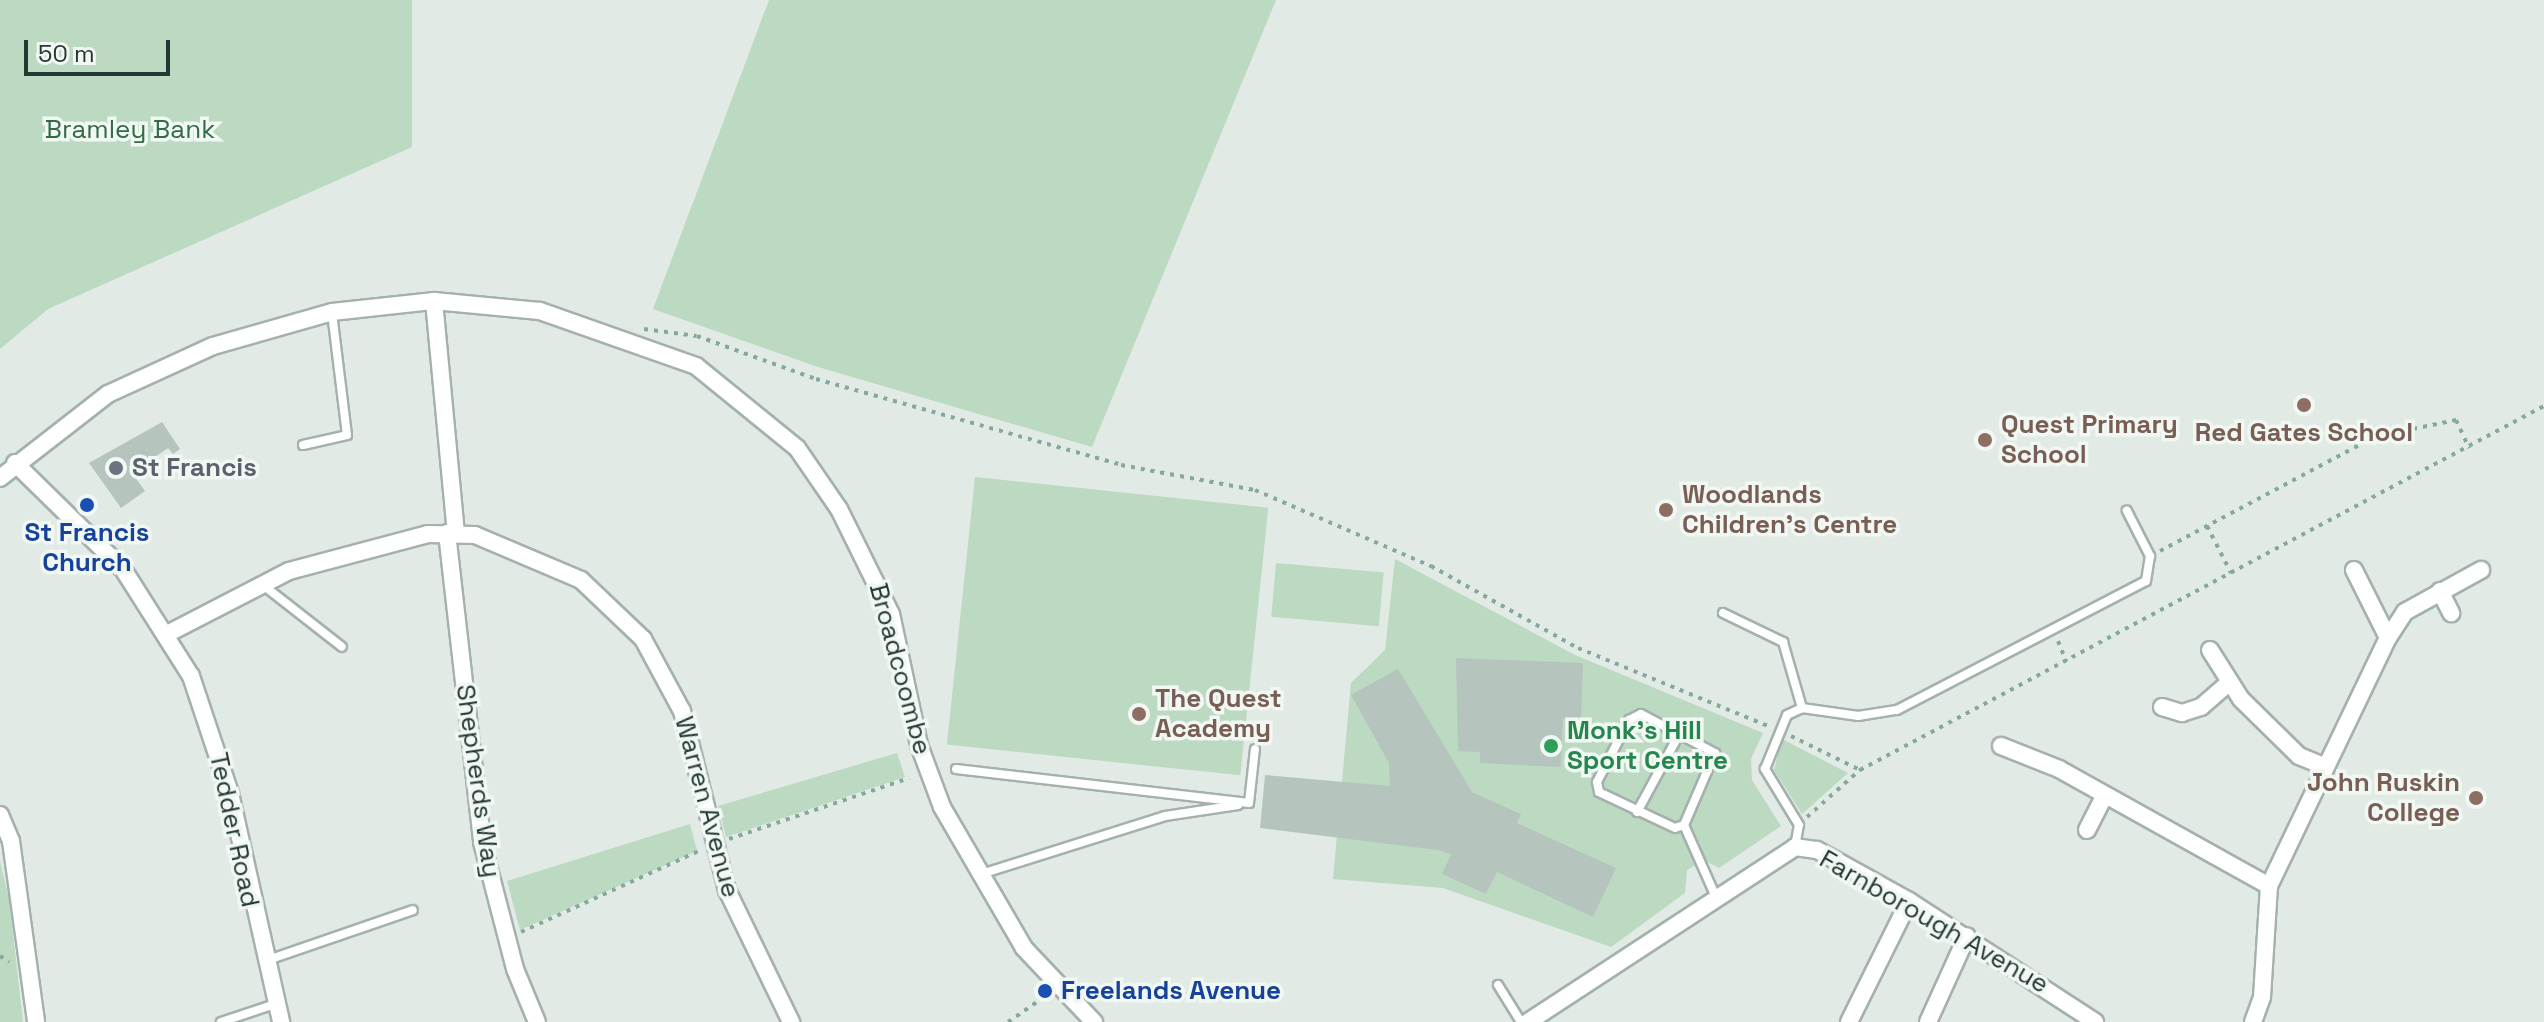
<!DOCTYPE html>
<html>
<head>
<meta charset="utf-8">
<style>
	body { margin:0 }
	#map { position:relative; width:2544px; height:1022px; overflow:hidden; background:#e1eae5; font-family:"Space Grotesk",sans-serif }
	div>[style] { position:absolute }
	.green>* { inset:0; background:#bcd9c2; transform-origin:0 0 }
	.building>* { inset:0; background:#b6c4be }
	.path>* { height:4px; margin-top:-2px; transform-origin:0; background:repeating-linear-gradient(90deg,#85aa9d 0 4px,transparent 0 10px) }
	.roads { filter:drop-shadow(2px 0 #a4b1ac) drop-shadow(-2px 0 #a4b1ac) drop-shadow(0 2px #a4b1ac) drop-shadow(0 -2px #a4b1ac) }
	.lane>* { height:8px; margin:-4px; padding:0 4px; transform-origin:4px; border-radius:4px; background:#fff }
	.street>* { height:16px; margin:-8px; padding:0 8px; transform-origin:8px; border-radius:8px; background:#fff }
	.dots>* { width:22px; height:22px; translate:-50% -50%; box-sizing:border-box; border:4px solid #f1f7f3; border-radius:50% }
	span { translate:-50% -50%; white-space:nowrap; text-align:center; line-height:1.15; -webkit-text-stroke:7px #f1f7f3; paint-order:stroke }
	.park-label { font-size:26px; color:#326b45 }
	.education-label { font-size:26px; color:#785e54; font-weight:700 }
	.left { translate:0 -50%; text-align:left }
	.right { translate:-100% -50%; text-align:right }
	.worship-label { font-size:26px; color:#5b616d; font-weight:700 }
	.transit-label { font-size:26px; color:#164399; font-weight:700 }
	.street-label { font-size:26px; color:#233832 }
	.leisure-label { font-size:26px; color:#27864d; font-weight:700 }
	.scale { position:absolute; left:24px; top:40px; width:146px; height:36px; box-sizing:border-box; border:4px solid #233832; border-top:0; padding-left:10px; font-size:24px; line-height:28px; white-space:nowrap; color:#233832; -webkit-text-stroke:6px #f1f7f3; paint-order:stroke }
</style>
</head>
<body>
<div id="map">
	<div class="green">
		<i style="clip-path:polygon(0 0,412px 0,412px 147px,48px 309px,0 349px)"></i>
		<i style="clip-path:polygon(769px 0,1276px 0,1092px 447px,818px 367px,653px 309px)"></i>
		<i style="left:975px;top:477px;width:295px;height:269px;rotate:6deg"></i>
		<i style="clip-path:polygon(1395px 559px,1575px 655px,1763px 733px,1751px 759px,1752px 780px,1781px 826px,1719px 868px,1704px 860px,1687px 870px,1685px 893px,1611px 947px,1443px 888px,1333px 879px,1351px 683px,1385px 650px)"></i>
		<i style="left:1276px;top:563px;width:108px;height:54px;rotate:5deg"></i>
		<i style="clip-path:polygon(1782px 739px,1848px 773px,1802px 814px,1774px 770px)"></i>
		<i style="clip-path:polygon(897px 753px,905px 777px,726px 837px,718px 806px)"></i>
		<i style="clip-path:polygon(690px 824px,697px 851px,520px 930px,507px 881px)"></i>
		<i style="clip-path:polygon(0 861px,9px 899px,23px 1022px,0 1022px)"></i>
	</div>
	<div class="building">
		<i style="clip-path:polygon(162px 422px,180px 449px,173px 454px,168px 448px,132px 473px,145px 491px,121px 508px,89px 463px)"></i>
		<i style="clip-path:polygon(1456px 658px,1583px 663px,1581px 719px,1563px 719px,1561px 767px,1480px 763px,1480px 752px,1458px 751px)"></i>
		<i style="clip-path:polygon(1398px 669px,1472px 792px,1521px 814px,1517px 823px,1616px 868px,1593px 917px,1497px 872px,1486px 894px,1442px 874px,1451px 854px,1438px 850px,1260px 828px,1265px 775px,1390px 786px,1389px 763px,1351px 695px)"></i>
	</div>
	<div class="path">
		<i style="left:644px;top:329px;width:53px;rotate:7.5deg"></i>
		<i style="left:697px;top:336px;width:127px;rotate:19.9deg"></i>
		<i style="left:816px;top:379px;width:317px;rotate:15.7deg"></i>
		<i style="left:1121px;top:465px;width:136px;rotate:10.6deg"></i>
		<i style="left:1255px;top:490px;width:192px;rotate:23.4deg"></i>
		<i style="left:1431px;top:566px;width:168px;rotate:29.2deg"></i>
		<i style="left:1578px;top:648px;width:205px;rotate:22.3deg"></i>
		<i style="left:2207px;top:526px;width:53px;rotate:62.9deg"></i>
		<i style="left:2160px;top:551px;width:242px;rotate:-28deg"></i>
		<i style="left:2374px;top:437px;width:84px;rotate:-11.7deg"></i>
		<i style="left:2456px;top:420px;width:31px;rotate:65deg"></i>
		<i style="left:2058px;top:641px;width:22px;rotate:68deg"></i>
		<i style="left:1791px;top:736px;width:77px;rotate:26.2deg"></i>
		<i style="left:1807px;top:817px;width:71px;rotate:-41.6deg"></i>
		<i style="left:1860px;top:770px;width:775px;rotate:-28.02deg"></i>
		<i style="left:729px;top:839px;width:190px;rotate:-18.7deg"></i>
		<i style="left:521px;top:932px;width:196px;rotate:-24.5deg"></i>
		<i style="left:0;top:956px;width:11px;rotate:34deg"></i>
		<i style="left:1008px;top:1022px;width:47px;rotate:-34.7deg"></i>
	</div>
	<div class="roads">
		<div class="lane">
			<i style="left:303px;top:445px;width:45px;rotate:-12.8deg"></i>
			<i style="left:347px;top:435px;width:123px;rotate:-97deg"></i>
			<i style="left:263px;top:585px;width:100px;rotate:38.1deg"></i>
			<i style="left:1723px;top:613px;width:67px;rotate:25.8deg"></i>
			<i style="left:1783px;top:642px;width:69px;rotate:73.9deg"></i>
			<i style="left:1641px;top:714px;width:84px;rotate:27.8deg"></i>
			<i style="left:1715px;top:753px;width:78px;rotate:113.3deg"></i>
			<i style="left:1684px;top:825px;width:9px;rotate:162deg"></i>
			<i style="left:1675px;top:828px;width:84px;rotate:-154.7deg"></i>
			<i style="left:1599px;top:792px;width:10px;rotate:-101deg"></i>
			<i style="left:1597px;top:782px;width:70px;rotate:-62.7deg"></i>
			<i style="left:1629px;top:720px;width:13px;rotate:-27deg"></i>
			<i style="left:956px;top:769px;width:295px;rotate:6.6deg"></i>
			<i style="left:1249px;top:803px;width:54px;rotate:-83.7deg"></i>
			<i style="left:1637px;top:812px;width:92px;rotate:-61.5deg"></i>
			<i style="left:1684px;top:825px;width:77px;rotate:66.1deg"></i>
			<i style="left:1795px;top:847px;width:22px;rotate:-80deg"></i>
			<i style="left:1799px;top:825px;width:66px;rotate:-121.3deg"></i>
			<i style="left:1765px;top:769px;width:58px;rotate:-67.8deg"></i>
			<i style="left:1787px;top:715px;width:17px;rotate:-25deg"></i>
			<i style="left:1802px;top:708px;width:57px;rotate:8.1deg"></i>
			<i style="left:1858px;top:716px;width:39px;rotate:-9deg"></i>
			<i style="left:1897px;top:710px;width:280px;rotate:-27.4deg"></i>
			<i style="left:2146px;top:581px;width:25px;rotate:-81deg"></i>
			<i style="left:2150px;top:556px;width:51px;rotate:-117.1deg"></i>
			<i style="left:978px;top:875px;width:196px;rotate:-17.5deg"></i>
			<i style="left:1165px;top:816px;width:74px;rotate:-8.6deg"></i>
			<i style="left:268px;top:960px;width:153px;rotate:-19deg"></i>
			<i style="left:1498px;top:985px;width:44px;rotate:58.1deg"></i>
			<i style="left:221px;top:1022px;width:57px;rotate:-18.4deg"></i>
		</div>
		<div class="street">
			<i style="left:434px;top:301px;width:233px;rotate:84.6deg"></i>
			<i style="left:15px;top:463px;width:151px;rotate:44.5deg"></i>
			<i style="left:123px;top:569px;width:127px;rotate:57.6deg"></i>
			<i style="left:191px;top:676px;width:123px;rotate:71.6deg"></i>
			<i style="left:230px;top:793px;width:235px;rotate:77.4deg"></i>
			<i style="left:0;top:478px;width:137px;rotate:-37.9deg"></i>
			<i style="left:108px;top:394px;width:115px;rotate:-24.6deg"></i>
			<i style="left:213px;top:346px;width:124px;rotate:-15.9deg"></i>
			<i style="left:332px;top:312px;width:103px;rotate:-6.2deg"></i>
			<i style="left:434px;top:301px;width:106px;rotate:5.4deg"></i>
			<i style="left:540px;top:311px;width:165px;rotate:19.4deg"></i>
			<i style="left:696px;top:366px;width:130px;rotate:39.1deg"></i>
			<i style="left:797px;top:448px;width:74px;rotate:55.5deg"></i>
			<i style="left:839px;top:509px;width:117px;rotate:63.7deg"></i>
			<i style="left:891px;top:614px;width:134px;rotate:77.9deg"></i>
			<i style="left:919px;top:745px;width:66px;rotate:69.6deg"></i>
			<i style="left:942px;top:807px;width:163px;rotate:59.8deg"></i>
			<i style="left:1024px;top:948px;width:102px;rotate:46.6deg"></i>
			<i style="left:447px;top:533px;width:311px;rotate:83.5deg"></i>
			<i style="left:482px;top:842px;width:131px;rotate:75.4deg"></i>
			<i style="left:515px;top:969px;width:57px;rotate:67.5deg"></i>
			<i style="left:2354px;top:570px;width:76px;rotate:63.4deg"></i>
			<i style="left:2440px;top:591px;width:25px;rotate:63deg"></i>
			<i style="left:167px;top:634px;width:137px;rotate:-27.3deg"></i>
			<i style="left:289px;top:571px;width:144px;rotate:-14.9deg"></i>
			<i style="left:428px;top:534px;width:47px;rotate:1.2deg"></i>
			<i style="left:475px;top:535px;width:115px;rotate:23deg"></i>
			<i style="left:581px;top:580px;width:86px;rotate:43.6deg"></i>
			<i style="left:643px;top:639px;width:82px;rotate:61.6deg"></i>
			<i style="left:682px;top:711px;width:185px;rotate:75.9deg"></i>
			<i style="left:727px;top:890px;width:147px;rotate:64.1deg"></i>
			<i style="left:2210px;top:650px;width:58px;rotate:57.7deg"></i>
			<i style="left:2241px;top:699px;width:81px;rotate:44.5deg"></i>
			<i style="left:2299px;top:756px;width:27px;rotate:22deg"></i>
			<i style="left:2162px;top:707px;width:21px;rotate:17deg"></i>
			<i style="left:2182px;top:713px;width:20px;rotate:-18deg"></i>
			<i style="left:2201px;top:707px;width:37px;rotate:-41deg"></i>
			<i style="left:2001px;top:746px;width:62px;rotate:21.6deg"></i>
			<i style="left:2059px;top:769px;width:240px;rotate:29.1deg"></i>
			<i style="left:0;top:815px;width:28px;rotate:67deg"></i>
			<i style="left:11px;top:841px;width:183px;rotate:82.1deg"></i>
			<i style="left:2087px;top:830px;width:39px;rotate:-63deg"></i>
			<i style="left:1528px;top:1022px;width:319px;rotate:-33.2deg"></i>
			<i style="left:1795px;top:847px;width:22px;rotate:8deg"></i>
			<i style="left:1817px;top:850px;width:105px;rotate:29deg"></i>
			<i style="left:1909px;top:901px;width:222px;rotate:33deg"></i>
			<i style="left:1849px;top:1022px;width:135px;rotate:-63.6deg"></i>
			<i style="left:1928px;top:1022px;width:94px;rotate:-65.6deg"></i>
			<i style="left:2253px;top:1022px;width:27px;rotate:-70deg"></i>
			<i style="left:2262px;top:997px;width:111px;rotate:-86.4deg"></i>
			<i style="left:2269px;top:886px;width:275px;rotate:-64.4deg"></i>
			<i style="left:2388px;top:638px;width:31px;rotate:-57deg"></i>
			<i style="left:2405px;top:612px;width:87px;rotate:-28.9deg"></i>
		</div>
	</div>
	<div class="dots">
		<i style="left:2304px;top:405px;background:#8d6e63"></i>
		<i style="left:1985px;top:440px;background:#8d6e63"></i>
		<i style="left:116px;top:468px;background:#6b7280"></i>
		<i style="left:87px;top:505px;background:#1a4fb4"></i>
		<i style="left:1666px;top:510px;background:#8d6e63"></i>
		<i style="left:1139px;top:714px;background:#8d6e63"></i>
		<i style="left:1551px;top:746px;background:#2e9e5b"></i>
		<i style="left:2476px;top:798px;background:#8d6e63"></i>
		<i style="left:1045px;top:991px;background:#1a4fb4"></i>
	</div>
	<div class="park-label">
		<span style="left:130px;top:130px">Bramley Bank</span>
	</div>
	<div class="education-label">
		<span class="left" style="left:2001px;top:440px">Quest Primary<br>School</span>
		<span style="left:2304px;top:433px">Red Gates School</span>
		<span class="left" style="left:1682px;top:510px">Woodlands<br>Children's Centre</span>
		<span class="left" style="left:1155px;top:714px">The Quest<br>Academy</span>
		<span class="right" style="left:2460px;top:798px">John Ruskin<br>College</span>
	</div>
	<div class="worship-label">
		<span class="left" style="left:132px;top:468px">St Francis</span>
	</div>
	<div class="transit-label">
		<span style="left:87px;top:548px">St Francis<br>Church</span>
		<span class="left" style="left:1061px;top:991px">Freelands Avenue</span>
	</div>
	<div class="street-label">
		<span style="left:900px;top:669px;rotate:75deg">Broadcoombe</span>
		<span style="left:478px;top:781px;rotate:82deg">Shepherds Way</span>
		<span style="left:707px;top:807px;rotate:75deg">Warren Avenue</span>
		<span style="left:234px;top:830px;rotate:78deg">Tedder Road</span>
		<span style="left:1934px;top:922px;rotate:30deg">Farnborough Avenue</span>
	</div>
	<div class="leisure-label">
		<span class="left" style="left:1567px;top:746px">Monk's Hill<br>Sport Centre</span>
	</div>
	<div class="scale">50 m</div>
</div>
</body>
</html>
